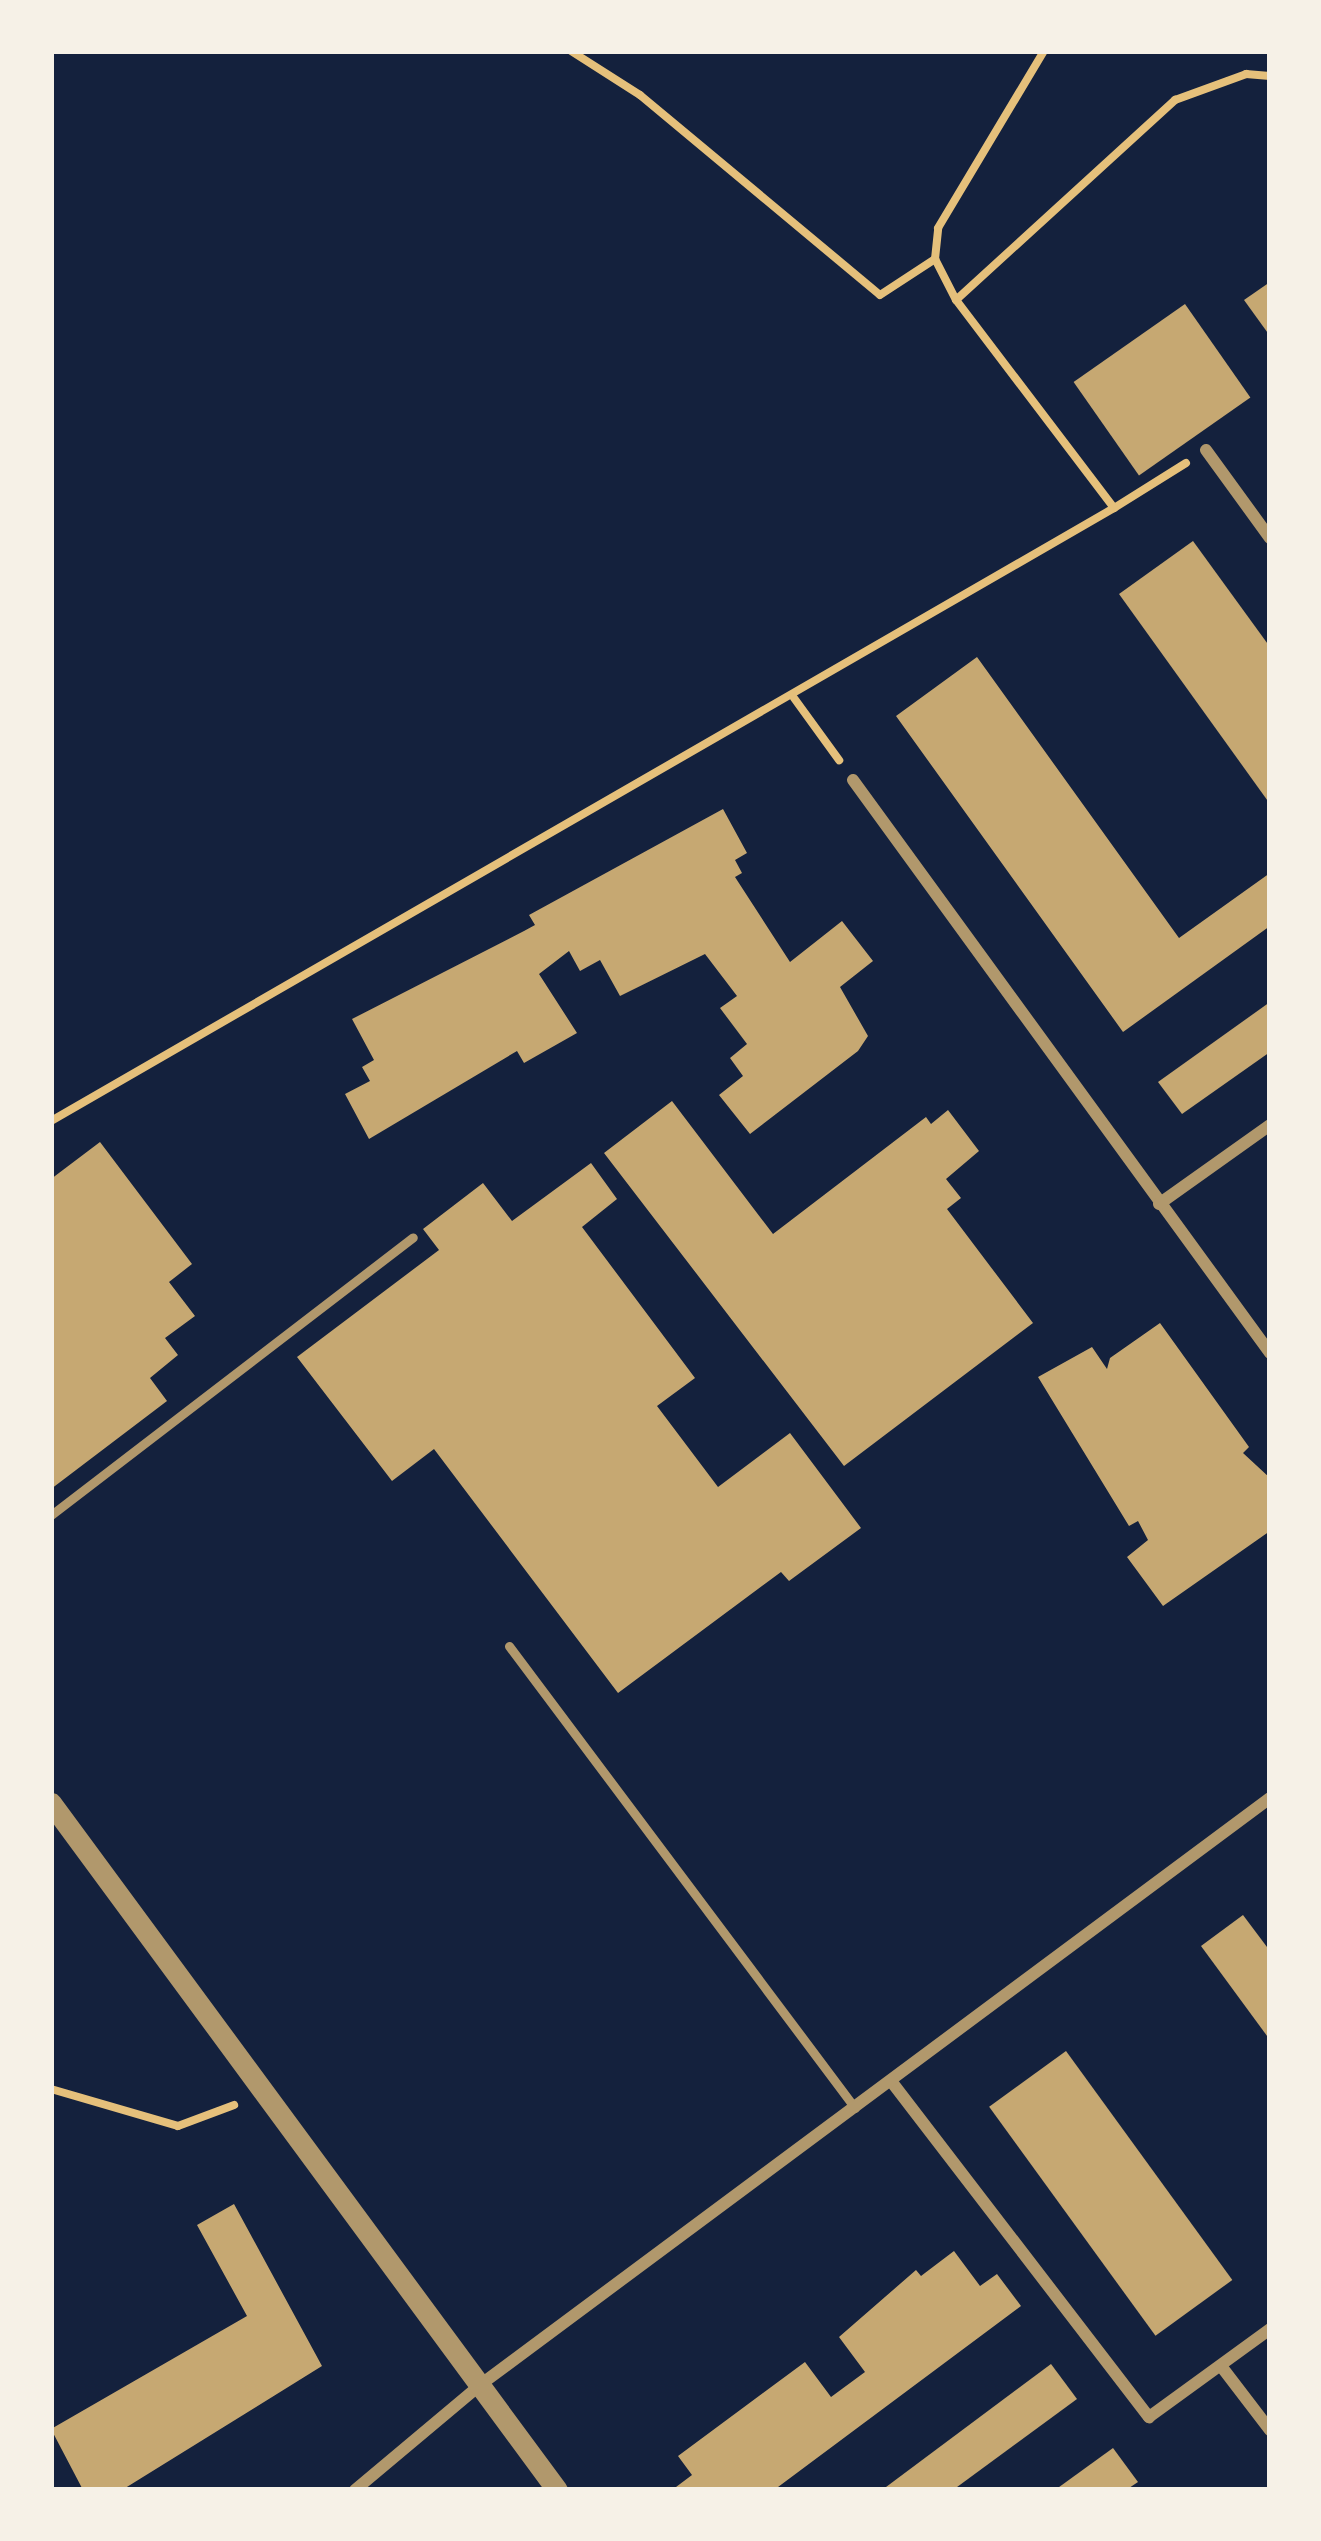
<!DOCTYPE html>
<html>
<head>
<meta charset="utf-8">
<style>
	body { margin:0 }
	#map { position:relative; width:1321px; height:2541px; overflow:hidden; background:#14213d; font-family:Quicksand,sans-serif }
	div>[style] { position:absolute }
	.building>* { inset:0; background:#c6a872; transform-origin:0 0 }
	.path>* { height:8px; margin:-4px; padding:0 4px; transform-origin:4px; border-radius:4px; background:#e5c07b }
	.service>* { height:9px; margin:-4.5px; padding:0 4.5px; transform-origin:4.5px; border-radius:4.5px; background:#b1986c }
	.minor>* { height:12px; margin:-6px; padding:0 6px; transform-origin:6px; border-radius:6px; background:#b1986c }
	.tertiary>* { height:21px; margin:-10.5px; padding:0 10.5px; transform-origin:10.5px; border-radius:10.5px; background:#b1986c }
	span { translate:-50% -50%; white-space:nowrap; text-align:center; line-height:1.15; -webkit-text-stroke:10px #f6f1e7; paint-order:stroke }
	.frame { position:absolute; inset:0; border:54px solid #f6f1e7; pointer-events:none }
</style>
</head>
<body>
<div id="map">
	<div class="building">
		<i style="clip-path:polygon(1270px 282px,1270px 336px,1244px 300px)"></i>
		<i style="left:1185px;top:304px;width:114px;height:136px;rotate:55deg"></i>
		<i style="clip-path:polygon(1193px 541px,1270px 647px,1270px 804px,1119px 594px)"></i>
		<i style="clip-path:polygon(977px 657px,1179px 938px,1270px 873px,1270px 926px,1123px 1032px,896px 716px)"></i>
		<i style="clip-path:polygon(723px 809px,747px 853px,735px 860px,742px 873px,735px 877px,790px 962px,842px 921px,873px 961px,840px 987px,868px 1036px,858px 1051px,750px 1134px,719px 1095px,743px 1076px,730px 1058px,747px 1044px,720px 1008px,737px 996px,705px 954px,620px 996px,600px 960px,580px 971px,569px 951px,539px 974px,577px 1033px,524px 1063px,517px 1051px,369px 1139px,345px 1094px,370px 1081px,362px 1067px,374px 1060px,352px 1019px,524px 931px,535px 925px,529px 915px)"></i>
		<i style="clip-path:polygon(1270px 1002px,1270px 1052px,1182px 1114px,1158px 1082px)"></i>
		<i style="clip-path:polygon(672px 1101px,773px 1234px,926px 1117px,931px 1124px,948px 1110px,979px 1151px,946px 1179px,961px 1198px,947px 1209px,1033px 1323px,844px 1466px,604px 1153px)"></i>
		<i style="clip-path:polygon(100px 1142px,192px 1264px,169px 1282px,195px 1316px,165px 1338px,178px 1355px,150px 1378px,167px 1401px,51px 1489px,51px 1179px)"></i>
		<i style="clip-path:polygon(591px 1163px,617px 1199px,582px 1227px,695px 1378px,657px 1406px,718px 1487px,790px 1433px,861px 1528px,789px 1581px,781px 1572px,618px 1693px,434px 1449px,392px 1481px,297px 1357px,439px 1250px,423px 1229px,483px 1183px,512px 1221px)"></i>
		<i style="clip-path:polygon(1160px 1323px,1249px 1447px,1243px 1453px,1270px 1478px,1270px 1531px,1163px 1606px,1127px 1557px,1148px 1540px,1138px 1521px,1129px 1526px,1038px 1377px,1092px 1347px,1107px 1369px,1110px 1358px)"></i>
		<i style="clip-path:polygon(1243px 1915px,1270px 1951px,1270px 2040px,1201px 1946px)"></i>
		<i style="left:1066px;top:2051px;width:283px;height:95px;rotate:54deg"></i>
		<i style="clip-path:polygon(234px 2204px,322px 2366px,122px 2490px,83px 2490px,51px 2429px,247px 2316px,197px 2225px)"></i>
		<i style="clip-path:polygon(954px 2251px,980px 2286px,997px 2274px,1021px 2306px,774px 2490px,672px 2490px,692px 2475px,678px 2456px,805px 2362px,831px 2397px,865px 2372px,839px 2337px,916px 2270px,921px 2276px)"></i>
		<i style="clip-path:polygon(1051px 2364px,1077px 2399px,953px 2490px,882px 2490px)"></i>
		<i style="clip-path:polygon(1113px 2448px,1138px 2482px,1126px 2490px,1055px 2490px)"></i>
	</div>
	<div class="path">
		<i style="left:571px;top:51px;width:82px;rotate:32.5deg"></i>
		<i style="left:640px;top:95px;width:312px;rotate:39.8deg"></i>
		<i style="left:880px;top:295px;width:66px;rotate:-33.2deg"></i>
		<i style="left:956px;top:300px;width:46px;rotate:-117.1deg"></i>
		<i style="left:935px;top:259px;width:31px;rotate:-84deg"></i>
		<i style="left:938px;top:228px;width:206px;rotate:-59.1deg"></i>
		<i style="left:1186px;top:463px;width:85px;rotate:148deg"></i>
		<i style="left:1114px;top:508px;width:261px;rotate:-127.2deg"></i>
		<i style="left:956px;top:300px;width:297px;rotate:-42.4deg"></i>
		<i style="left:1175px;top:100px;width:76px;rotate:-20.1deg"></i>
		<i style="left:1246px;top:74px;width:24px;rotate:5deg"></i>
		<i style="left:794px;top:698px;width:77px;rotate:54deg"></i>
		<i style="left:51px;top:1121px;width:1227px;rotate:-29.97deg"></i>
		<i style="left:51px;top:2089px;width:132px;rotate:16.2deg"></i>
		<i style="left:178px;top:2126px;width:60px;rotate:-20.6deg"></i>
	</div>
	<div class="service">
		<i style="left:51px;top:1515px;width:456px;rotate:-37.5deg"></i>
		<i style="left:509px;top:1646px;width:577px;rotate:53.17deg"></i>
	</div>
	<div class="minor">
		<i style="left:1206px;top:450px;width:109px;rotate:54deg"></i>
		<i style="left:853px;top:780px;width:709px;rotate:53.95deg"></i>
		<i style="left:1159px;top:1204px;width:136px;rotate:-35.4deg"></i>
		<i style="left:891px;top:2081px;width:424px;rotate:52.5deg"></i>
		<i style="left:1149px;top:2417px;width:150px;rotate:-36deg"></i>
		<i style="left:1221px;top:2366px;width:81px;rotate:52.6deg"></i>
		<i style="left:355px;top:2490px;width:163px;rotate:-40deg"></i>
		<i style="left:480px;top:2385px;width:984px;rotate:-36.61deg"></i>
	</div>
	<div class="tertiary">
		<i style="left:51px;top:1803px;width:853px;rotate:53.63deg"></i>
	</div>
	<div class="frame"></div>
</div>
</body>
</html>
